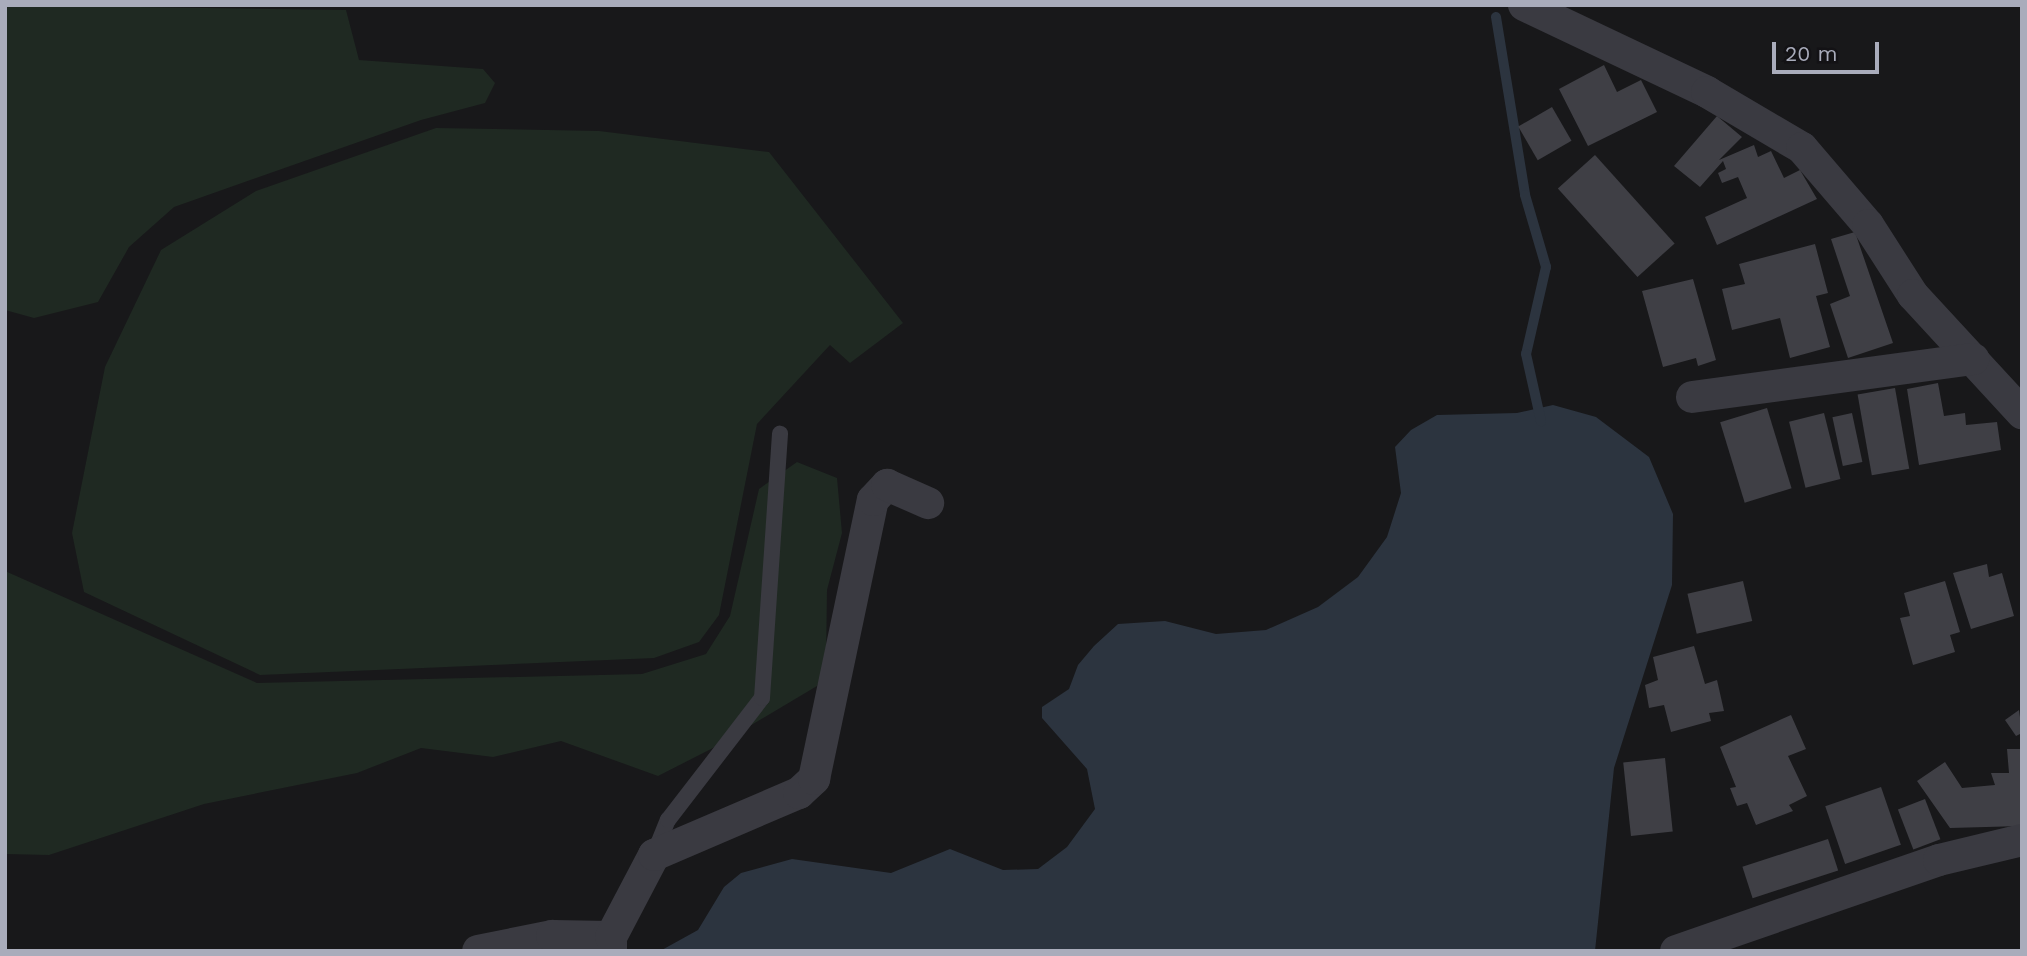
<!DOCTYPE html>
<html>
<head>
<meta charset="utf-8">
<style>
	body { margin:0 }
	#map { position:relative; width:2027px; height:956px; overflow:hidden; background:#18181a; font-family:"Work Sans",sans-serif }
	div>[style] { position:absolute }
	.green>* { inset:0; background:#1f2922 }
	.water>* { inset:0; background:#2c343f }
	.stream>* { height:10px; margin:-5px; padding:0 5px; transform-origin:5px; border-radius:5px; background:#2c343f }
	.building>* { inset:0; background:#3f3f45; transform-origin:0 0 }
	.service>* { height:16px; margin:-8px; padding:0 8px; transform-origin:8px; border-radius:8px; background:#3a3a41 }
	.minor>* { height:32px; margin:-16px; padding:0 16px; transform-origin:16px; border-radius:16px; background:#3a3a41 }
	span { translate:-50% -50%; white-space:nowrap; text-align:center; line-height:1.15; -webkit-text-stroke:7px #131215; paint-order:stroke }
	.frame { position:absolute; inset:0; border:7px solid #a9acbb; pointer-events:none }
	.scale { position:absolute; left:1772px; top:42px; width:107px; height:32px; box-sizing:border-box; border:4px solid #a9acbb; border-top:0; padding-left:9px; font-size:21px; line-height:24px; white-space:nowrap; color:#a9acbb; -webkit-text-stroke:5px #131215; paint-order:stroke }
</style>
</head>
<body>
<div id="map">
	<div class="green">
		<i style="clip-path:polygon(5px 5px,346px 10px,359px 60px,483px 69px,495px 83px,485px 103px,421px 120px,174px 207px,129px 247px,98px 302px,34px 318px,5px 310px)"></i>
		<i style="clip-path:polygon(436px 128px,599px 131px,769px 152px,903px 323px,850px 363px,830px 345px,757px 424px,719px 615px,699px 642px,654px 658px,260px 675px,84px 592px,72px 533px,105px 367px,161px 250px,256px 191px)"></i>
		<i style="clip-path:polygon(797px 462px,837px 478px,842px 533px,827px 590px,826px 662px,817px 686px,711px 749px,658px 776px,561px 741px,493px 757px,421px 748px,357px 773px,204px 804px,49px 855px,5px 854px,5px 571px,257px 683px,642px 674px,706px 654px,730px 616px,759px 489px)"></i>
	</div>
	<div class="water">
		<i style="clip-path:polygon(1553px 405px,1596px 417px,1649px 457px,1673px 514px,1672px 585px,1614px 768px,1595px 951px,660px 951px,698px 930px,724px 887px,741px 873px,792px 859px,891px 873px,950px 849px,1003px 870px,1038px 869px,1067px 847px,1095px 809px,1087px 769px,1042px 718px,1042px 707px,1069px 689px,1078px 665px,1094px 646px,1118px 624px,1165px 621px,1216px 634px,1266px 630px,1318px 607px,1358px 577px,1387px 537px,1401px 493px,1395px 447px,1411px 430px,1437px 415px,1517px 413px)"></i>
	</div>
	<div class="stream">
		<i style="left:1496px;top:17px;width:180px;rotate:80.7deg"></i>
		<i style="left:1525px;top:195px;width:75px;rotate:73.7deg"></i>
		<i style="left:1546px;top:267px;width:89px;rotate:102.9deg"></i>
		<i style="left:1526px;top:354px;width:69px;rotate:77.4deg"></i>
	</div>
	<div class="building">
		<i style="clip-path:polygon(1604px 65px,1617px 92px,1641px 80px,1657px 112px,1588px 146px,1559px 89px)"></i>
		<i style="left:1552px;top:107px;width:39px;height:39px;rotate:60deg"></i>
		<i style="clip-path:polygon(1717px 116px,1742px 137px,1719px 160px,1754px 145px,1758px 157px,1771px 151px,1784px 178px,1800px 170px,1817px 199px,1717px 245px,1705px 217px,1747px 198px,1738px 177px,1722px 183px,1718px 173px,1726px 169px,1723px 161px,1700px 187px,1674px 166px)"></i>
		<i style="left:1595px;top:155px;width:119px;height:50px;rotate:48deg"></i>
		<i style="clip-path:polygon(1855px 232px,1893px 343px,1848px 358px,1830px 304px,1850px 296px,1831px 239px)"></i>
		<i style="clip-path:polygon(1815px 244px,1828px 293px,1816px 296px,1830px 347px,1790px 358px,1780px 318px,1732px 330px,1722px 289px,1745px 284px,1739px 264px)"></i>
		<i style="clip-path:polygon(1693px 279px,1716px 360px,1698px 366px,1696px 358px,1663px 367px,1642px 291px)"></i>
		<i style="clip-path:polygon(1938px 383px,1944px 416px,1965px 413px,1966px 425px,1997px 422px,2001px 450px,1919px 465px,1907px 389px)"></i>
		<i style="left:1895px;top:388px;width:82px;height:38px;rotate:80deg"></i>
		<i style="left:1767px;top:408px;width:84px;height:49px;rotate:73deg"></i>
		<i style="left:1824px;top:413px;width:68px;height:36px;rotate:76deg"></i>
		<i style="left:1852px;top:413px;width:50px;height:20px;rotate:78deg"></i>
		<i style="clip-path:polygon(1987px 564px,1989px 577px,2002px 573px,2014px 616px,1971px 629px,1953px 573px)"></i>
		<i style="left:1743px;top:581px;width:41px;height:57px;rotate:77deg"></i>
		<i style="clip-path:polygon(1945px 581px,1960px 632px,1950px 635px,1955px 652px,1913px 665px,1900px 618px,1910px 616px,1904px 593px)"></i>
		<i style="clip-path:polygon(1694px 646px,1705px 684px,1717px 680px,1724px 711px,1709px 713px,1711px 721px,1671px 732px,1664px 705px,1649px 708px,1645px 685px,1658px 680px,1653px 657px)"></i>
		<i style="clip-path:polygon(2019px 710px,2022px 733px,2016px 736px,2005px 720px)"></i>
		<i style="clip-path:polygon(1791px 715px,1806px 749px,1788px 756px,1807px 796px,1789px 805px,1793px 811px,1756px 825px,1747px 803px,1737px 806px,1730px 788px,1736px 787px,1720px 747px)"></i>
		<i style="clip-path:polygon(2007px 749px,2022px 749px,2022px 826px,1950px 828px,1917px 781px,1945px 762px,1962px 788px,1995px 785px,1991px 773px,2009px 773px)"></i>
		<i style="left:1665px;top:758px;width:74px;height:42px;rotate:84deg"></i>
		<i style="left:1881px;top:787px;width:61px;height:59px;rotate:71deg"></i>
		<i style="left:1925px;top:799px;width:43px;height:29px;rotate:69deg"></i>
		<i style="left:1828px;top:839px;width:33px;height:90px;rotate:72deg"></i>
	</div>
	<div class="service">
		<i style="left:654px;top:854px;width:37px;rotate:-68deg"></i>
		<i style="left:668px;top:820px;width:154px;rotate:-52.4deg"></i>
		<i style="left:762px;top:698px;width:265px;rotate:-86.1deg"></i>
	</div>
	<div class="minor">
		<i style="left:1524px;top:5px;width:203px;rotate:25.4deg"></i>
		<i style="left:1707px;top:92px;width:110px;rotate:30.5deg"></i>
		<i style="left:1802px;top:148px;width:101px;rotate:49.4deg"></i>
		<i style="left:1868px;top:225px;width:83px;rotate:57.3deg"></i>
		<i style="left:1913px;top:295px;width:161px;rotate:47.3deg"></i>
		<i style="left:1692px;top:397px;width:284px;rotate:-7.7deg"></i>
		<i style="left:478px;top:951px;width:76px;rotate:-11.5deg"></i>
		<i style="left:552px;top:936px;width:59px;rotate:1deg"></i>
		<i style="left:611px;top:951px;width:14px;rotate:-90deg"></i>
		<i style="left:611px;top:937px;width:93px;rotate:-62.3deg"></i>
		<i style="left:654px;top:855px;width:158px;rotate:-23.2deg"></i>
		<i style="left:799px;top:793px;width:21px;rotate:-43deg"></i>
		<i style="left:814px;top:779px;width:285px;rotate:-78.1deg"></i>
		<i style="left:873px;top:500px;width:21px;rotate:-47deg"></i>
		<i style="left:887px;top:485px;width:45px;rotate:23.7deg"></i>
		<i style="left:1676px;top:951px;width:278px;rotate:-19.1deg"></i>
		<i style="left:1939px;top:860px;width:85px;rotate:-13.5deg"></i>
	</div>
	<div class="frame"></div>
	<div class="scale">20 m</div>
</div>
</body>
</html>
